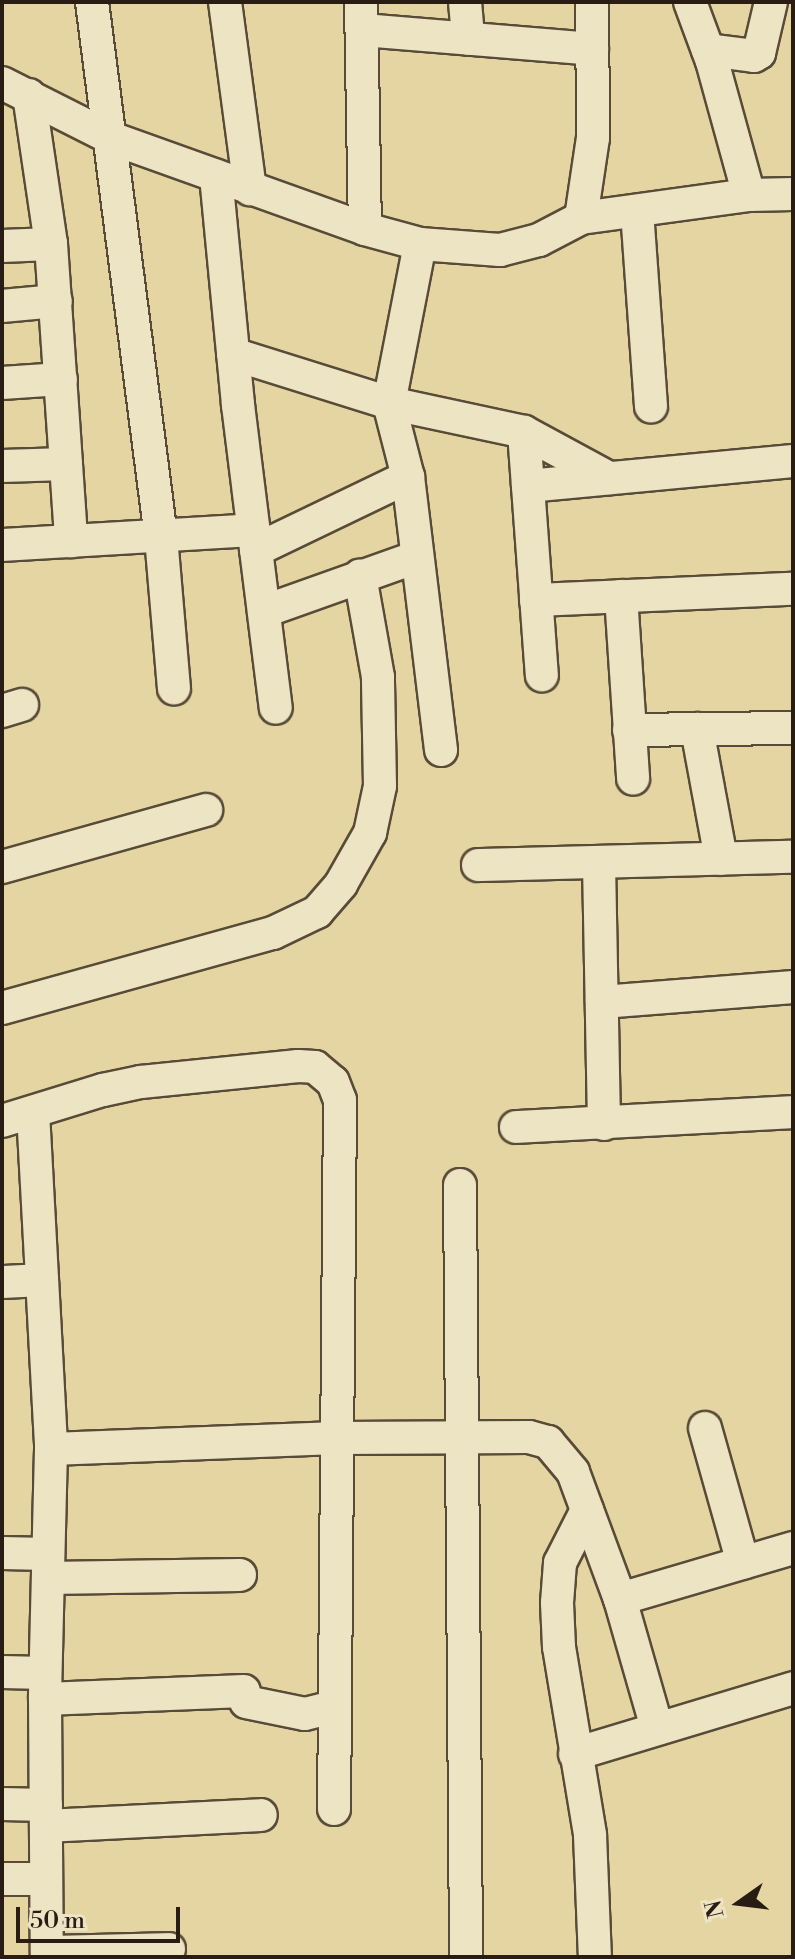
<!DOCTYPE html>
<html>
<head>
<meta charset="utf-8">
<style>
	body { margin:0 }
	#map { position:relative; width:795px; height:1959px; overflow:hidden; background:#e4d5a2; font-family:"Libre Bodoni",serif }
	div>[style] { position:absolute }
	.roads { filter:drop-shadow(2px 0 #584b37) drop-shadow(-2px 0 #584b37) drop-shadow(0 2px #584b37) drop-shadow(0 -2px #584b37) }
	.minor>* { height:32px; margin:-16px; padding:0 16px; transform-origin:16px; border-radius:16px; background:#ede4c3 }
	span { translate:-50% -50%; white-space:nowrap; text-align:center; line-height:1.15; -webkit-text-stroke:6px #ede4c3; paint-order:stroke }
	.frame { position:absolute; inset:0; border:4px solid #291d13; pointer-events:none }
	.north { position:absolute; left:699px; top:1863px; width:80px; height:80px; -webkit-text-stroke:6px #ede4c3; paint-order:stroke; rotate:256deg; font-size:22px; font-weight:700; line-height:32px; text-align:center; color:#291d13 }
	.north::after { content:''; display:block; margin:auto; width:28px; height:36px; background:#291d13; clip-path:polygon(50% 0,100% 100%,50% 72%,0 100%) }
	.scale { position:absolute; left:16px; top:1907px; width:164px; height:36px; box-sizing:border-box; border:4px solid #291d13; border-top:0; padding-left:10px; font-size:24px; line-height:28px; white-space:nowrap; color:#291d13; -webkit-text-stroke:6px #ede4c3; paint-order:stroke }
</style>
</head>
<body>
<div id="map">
	<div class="roads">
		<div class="minor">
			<i style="left:92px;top:2px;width:539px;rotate:82.65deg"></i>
			<i style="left:161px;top:537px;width:152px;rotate:85.1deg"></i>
			<i style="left:225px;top:2px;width:189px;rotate:82.4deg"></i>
			<i style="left:361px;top:2px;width:227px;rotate:89deg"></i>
			<i style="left:465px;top:2px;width:37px;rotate:85deg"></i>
			<i style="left:690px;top:2px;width:63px;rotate:69.6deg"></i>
			<i style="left:712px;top:61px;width:139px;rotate:74.6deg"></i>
			<i style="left:363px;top:30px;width:230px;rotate:4.7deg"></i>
			<i style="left:708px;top:50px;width:46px;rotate:7.4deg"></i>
			<i style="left:754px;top:56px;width:6px;rotate:-31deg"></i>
			<i style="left:759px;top:53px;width:52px;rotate:-76.8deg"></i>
			<i style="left:2px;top:83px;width:122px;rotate:26.8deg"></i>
			<i style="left:111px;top:138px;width:270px;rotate:19.7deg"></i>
			<i style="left:365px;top:229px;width:57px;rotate:15.3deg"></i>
			<i style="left:420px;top:244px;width:80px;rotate:4.3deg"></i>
			<i style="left:500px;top:250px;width:40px;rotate:-14.4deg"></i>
			<i style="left:539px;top:240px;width:47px;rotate:-27.6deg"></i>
			<i style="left:581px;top:218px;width:170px;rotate:-7.8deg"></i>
			<i style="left:749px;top:195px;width:44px;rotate:-1.3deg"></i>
			<i style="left:29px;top:95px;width:151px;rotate:81.6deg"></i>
			<i style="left:51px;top:244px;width:298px;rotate:86.1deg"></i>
			<i style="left:216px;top:176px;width:230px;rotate:84.5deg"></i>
			<i style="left:238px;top:405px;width:305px;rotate:82.9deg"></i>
			<i style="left:637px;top:211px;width:196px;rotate:85.9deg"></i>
			<i style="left:581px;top:218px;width:81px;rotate:-81.5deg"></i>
			<i style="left:593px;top:138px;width:136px;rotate:-90.4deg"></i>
			<i style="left:420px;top:244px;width:162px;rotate:101deg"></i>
			<i style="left:389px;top:403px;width:76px;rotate:75.6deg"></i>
			<i style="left:408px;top:477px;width:275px;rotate:83.1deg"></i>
			<i style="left:2px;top:246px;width:49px;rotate:-2.3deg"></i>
			<i style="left:2px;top:306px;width:54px;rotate:-5.3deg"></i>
			<i style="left:233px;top:354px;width:164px;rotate:17.4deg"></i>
			<i style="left:389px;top:403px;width:138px;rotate:12.1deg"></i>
			<i style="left:524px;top:432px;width:97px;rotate:28.4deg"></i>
			<i style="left:2px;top:383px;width:59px;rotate:-3.9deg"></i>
			<i style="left:524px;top:432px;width:244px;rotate:85.8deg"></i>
			<i style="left:2px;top:466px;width:64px;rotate:-1.8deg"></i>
			<i style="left:528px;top:486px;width:266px;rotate:-5.4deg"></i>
			<i style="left:2px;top:545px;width:252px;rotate:-3.4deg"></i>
			<i style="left:256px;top:550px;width:169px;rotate:-25.7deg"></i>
			<i style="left:621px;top:596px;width:183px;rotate:86.2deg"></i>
			<i style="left:536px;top:600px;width:257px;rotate:-2.5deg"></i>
			<i style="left:265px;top:611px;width:161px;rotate:-19.6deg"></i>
			<i style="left:2px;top:711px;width:21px;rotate:-17deg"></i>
			<i style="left:697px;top:729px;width:132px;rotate:79.5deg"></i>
			<i style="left:629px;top:730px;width:164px;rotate:-0.7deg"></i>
			<i style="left:599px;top:863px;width:261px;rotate:88.9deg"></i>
			<i style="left:478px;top:865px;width:315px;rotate:-1.5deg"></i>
			<i style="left:2px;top:867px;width:212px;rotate:-15.6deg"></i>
			<i style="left:602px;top:1002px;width:192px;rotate:-4.5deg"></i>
			<i style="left:2px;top:1008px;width:281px;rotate:-15.5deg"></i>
			<i style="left:273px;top:933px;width:49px;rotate:-25.5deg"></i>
			<i style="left:317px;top:912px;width:37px;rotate:-49deg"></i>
			<i style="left:341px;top:884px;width:59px;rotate:-60.4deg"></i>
			<i style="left:370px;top:833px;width:48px;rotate:-78deg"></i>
			<i style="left:380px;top:786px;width:109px;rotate:-91.1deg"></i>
			<i style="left:378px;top:677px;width:103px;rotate:-100.1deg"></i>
			<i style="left:33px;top:1112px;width:337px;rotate:86.9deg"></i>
			<i style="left:51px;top:1449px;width:250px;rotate:91.4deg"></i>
			<i style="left:45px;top:1699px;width:258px;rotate:89.6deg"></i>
			<i style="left:2px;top:1121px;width:106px;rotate:-17.1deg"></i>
			<i style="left:103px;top:1090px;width:39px;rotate:-12deg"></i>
			<i style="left:141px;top:1082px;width:158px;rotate:-5.8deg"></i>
			<i style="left:298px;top:1066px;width:17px;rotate:3deg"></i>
			<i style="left:315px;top:1067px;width:23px;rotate:40deg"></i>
			<i style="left:333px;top:1082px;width:19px;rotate:69deg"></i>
			<i style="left:340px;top:1100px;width:709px;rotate:90.48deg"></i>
			<i style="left:516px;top:1127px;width:277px;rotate:-3.1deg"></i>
			<i style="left:460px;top:1185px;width:772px;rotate:89.55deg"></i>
			<i style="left:2px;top:1282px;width:40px;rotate:-2.9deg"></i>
			<i style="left:705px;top:1428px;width:140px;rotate:74.3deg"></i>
			<i style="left:51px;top:1449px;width:286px;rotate:-2.2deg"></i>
			<i style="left:337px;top:1438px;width:192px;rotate:-0.3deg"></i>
			<i style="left:529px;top:1437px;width:20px;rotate:15deg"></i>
			<i style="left:548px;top:1442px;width:39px;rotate:50deg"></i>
			<i style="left:573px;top:1472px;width:135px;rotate:69.7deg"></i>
			<i style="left:620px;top:1599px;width:134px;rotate:74deg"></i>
			<i style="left:587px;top:1510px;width:59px;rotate:117deg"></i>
			<i style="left:560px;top:1563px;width:40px;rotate:94.3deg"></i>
			<i style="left:557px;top:1603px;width:44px;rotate:87.4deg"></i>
			<i style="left:559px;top:1647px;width:191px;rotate:80.6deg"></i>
			<i style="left:590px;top:1835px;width:122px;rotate:87.7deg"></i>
			<i style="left:2px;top:1553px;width:46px;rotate:1.2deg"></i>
			<i style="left:48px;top:1578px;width:192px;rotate:-0.9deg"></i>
			<i style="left:620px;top:1599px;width:180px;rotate:-16.4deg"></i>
			<i style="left:2px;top:1672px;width:43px;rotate:1.3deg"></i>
			<i style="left:45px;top:1699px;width:199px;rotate:-2.3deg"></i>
			<i style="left:246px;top:1702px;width:60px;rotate:11.5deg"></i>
			<i style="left:305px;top:1714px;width:30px;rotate:-14deg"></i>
			<i style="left:575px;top:1754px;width:228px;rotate:-16.8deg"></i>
			<i style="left:2px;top:1804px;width:44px;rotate:1.3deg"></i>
			<i style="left:46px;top:1826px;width:215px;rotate:-2.9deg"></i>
			<i style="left:2px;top:1879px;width:44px"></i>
			<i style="left:47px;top:1952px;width:122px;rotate:-1.4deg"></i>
		</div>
	</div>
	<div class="frame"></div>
	<div class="north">N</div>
	<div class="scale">50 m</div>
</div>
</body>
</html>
